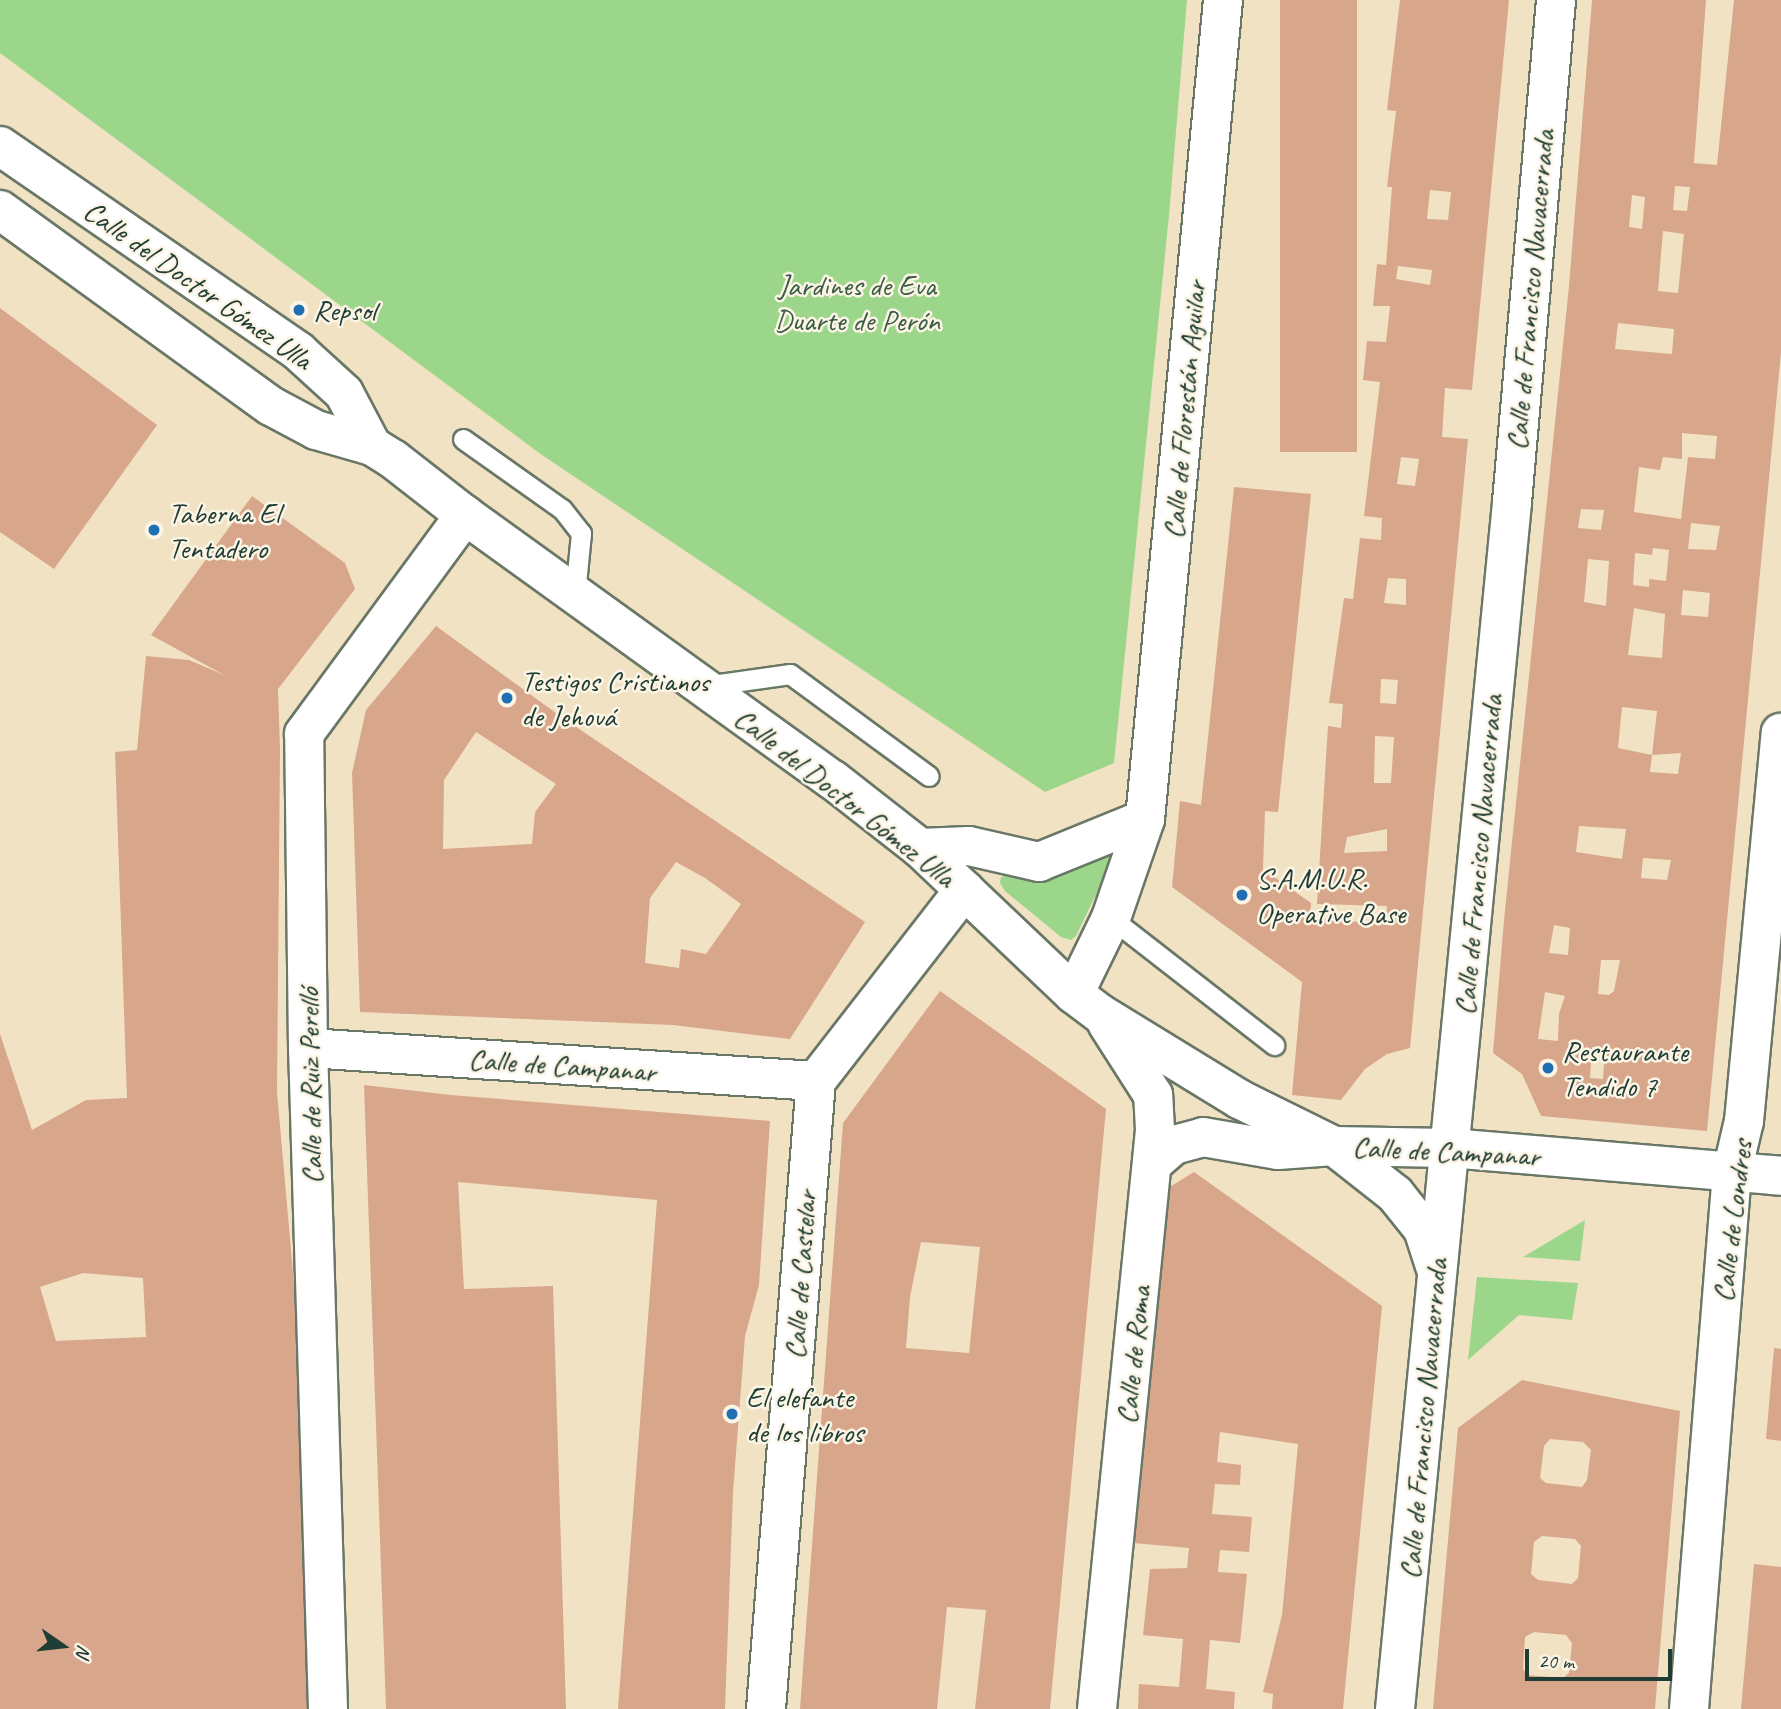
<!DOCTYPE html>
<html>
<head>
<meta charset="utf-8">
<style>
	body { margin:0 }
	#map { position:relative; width:1781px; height:1709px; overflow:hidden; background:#f2e2c4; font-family:Caveat,sans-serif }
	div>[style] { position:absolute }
	.green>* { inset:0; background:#9cd68a }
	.building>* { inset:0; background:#d7a68b; transform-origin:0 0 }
	.roads { filter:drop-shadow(2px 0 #697766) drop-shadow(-2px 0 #697766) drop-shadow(0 2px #697766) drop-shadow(0 -2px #697766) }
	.service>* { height:19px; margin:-9.5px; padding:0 9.5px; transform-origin:9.5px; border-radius:9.5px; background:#fff }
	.minor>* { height:38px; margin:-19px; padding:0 19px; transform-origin:19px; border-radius:19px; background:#fff }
	.dots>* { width:19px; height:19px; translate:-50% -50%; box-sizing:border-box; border:4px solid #fcf5e5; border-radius:50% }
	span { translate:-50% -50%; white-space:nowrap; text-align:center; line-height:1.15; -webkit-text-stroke:5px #fcf5e5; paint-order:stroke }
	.street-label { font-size:30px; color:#1f3d34 }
	.park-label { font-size:30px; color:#385c45 }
	.poi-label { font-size:30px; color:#1f3d34 }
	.left { translate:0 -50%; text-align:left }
	.north { position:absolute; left:28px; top:1611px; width:70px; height:70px; -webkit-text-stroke:5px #fcf5e5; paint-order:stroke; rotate:104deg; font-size:19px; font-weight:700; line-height:28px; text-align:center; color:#1f3d34 }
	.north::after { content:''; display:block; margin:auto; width:24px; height:32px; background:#1f3d34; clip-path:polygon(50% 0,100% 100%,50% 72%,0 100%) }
	.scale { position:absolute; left:1525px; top:1649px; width:147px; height:32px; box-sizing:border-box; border:4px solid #1f3d34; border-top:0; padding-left:9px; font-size:21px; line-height:24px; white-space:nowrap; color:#1f3d34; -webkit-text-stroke:5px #fcf5e5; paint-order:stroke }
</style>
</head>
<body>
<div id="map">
	<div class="green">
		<i style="clip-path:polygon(0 0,1187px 0,1169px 215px,1114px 763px,1045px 792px,542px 455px,0 53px)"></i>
		<i style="clip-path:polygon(1107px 853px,1112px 855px,1111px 863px,1076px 936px,1071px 940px,1061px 937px,1005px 891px,1000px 883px,1001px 877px,1008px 875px)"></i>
		<i style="clip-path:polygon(1585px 1220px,1580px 1261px,1523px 1257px)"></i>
		<i style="clip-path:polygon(1477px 1277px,1578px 1283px,1572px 1320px,1519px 1315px,1468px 1360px)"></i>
	</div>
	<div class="building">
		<i style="left:1280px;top:0;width:77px;height:452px"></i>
		<i style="clip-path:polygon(evenodd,1400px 0,1509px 0,1472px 390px,1445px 388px,1442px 437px,1468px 439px,1410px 1048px,1387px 1054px,1365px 1069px,1341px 1100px,1292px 1095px,1302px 982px,1172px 887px,1180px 801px,1201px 805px,1234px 487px,1311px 494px,1278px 812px,1265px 811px,1263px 869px,1311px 903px,1310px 918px,1386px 924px,1387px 906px,1317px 904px,1328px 726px,1341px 728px,1343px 704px,1329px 703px,1344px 598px,1353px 599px,1360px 538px,1381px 540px,1382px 518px,1364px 516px,1380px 382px,1363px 380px,1367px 341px,1386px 342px,1390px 306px,1373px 306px,1377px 264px,1386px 265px,1392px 187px,1387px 187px,1396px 111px,1387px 110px,1400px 0,1430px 190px,1451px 192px,1448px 220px,1427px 219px,1430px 190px,1400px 0,1398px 266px,1432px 270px,1430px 285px,1396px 279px,1398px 266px,1400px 0,1401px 457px,1419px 459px,1415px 486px,1397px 484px,1401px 457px,1400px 0,1388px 578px,1406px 579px,1406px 605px,1384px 603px,1388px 578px,1400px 0,1381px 679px,1398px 680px,1396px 704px,1380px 703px,1381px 679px,1400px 0,1375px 736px,1394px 737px,1391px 783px,1374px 783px,1375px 736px,1400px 0,1387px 829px,1387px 851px,1344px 853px,1347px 837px,1387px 829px)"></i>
		<i style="clip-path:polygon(evenodd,1592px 0,1706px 0,1694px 163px,1717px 165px,1734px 0,1781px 0,1781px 352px,1707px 1131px,1541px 1116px,1522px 1074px,1493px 1053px,1504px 920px,1569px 286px,1592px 0,1675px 186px,1690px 187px,1687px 211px,1673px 210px,1675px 186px,1592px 0,1632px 195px,1645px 197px,1642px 229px,1629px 227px,1632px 195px,1592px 0,1663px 231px,1684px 234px,1678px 293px,1658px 291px,1663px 231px,1592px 0,1618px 323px,1674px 329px,1672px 354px,1615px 349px,1618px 323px,1592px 0,1682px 433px,1717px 436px,1715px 459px,1688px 457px,1681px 519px,1634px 512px,1639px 467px,1660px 470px,1663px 457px,1682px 459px,1682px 433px,1592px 0,1581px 509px,1604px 510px,1601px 530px,1578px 528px,1581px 509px,1592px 0,1691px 523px,1720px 526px,1716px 550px,1688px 549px,1691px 523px,1592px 0,1653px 548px,1669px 550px,1666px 581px,1649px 579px,1649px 587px,1633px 585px,1635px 553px,1652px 555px,1653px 548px,1592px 0,1588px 559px,1609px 561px,1606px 606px,1584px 602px,1588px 559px,1592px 0,1683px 590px,1710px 593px,1708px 617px,1681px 615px,1683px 590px,1592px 0,1634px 608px,1665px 614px,1662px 658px,1628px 655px,1634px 608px,1592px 0,1622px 707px,1657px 711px,1652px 755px,1681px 753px,1678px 774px,1650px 772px,1652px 755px,1618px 748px,1622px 707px,1592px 0,1579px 826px,1626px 829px,1622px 859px,1576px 852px,1579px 826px,1592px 0,1643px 858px,1671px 860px,1667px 880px,1641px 878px,1643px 858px,1592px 0,1554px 925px,1570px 928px,1568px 955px,1549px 953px,1554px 925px,1592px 0,1601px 960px,1620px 960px,1614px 991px,1609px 995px,1598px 994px,1601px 960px,1592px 0,1545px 992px,1565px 996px,1559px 1014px,1558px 1041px,1538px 1039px,1545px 992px,1592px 0,1592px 1047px,1605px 1049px,1603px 1079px,1590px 1078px,1592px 1047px)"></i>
		<i style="clip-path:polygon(0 308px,157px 425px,54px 569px,0 532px)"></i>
		<i style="clip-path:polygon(evenodd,252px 496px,345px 563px,355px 589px,278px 689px,280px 748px,277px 1092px,298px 1329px,310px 1709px,0 1709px,0 1034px,32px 1130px,86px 1100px,127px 1098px,115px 752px,137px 750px,146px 656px,189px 660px,224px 675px,151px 635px,252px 496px,83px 1273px,143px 1278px,146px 1337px,56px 1341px,40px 1287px,83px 1273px)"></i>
		<i style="clip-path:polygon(evenodd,436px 626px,560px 716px,865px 922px,790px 1039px,673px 1025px,360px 1012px,352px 773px,366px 710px,436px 626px,476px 732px,556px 784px,535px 812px,532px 844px,443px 849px,444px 780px,476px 732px,436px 626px,676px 862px,705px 878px,741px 904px,706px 954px,681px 949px,679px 968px,645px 963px,650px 898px,676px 862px)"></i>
		<i style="clip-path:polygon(evenodd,940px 991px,1106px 1109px,1050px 1709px,975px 1709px,986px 1610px,947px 1607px,937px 1709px,800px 1709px,843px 1123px,940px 991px,921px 1242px,980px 1247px,969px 1353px,906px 1348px,910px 1297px,921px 1242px)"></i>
		<i style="clip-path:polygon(364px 1085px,451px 1095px,770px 1121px,759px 1285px,745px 1336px,733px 1492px,725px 1709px,618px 1709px,657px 1200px,458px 1182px,464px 1289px,553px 1286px,566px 1709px,386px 1709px)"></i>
		<i style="clip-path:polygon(1194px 1172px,1382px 1306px,1343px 1709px,1272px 1709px,1273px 1694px,1263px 1692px,1282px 1615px,1298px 1444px,1220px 1432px,1217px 1462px,1241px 1465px,1240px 1485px,1215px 1484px,1212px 1514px,1252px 1517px,1249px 1552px,1220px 1550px,1218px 1572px,1247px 1574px,1240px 1643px,1210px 1640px,1206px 1689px,1235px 1692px,1234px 1709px,1138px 1709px,1139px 1684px,1179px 1687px,1183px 1639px,1143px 1635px,1150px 1569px,1187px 1568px,1189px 1548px,1133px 1543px,1168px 1188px)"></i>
		<i style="clip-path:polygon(1774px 1348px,1781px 1349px,1781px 1441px,1766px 1439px)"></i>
		<i style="clip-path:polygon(evenodd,1522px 1380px,1680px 1411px,1655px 1709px,1433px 1709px,1458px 1428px,1522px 1380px,1550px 1439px,1583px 1442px,1591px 1450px,1587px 1480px,1582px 1487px,1546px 1483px,1540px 1478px,1544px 1446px,1550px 1439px,1522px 1380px,1542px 1536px,1575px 1539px,1581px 1546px,1578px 1578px,1572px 1584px,1538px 1580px,1531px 1574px,1534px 1542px,1542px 1536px,1522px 1380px,1534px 1632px,1566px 1635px,1572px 1643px,1569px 1673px,1563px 1678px,1527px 1675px,1523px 1669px,1525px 1637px,1534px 1632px)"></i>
		<i style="clip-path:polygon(1754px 1564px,1781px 1567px,1781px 1709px,1741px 1709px)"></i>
	</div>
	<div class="roads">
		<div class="service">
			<i style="left:463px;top:439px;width:121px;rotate:35.3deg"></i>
			<i style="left:562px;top:509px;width:31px;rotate:52deg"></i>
			<i style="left:581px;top:533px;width:61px;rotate:95.6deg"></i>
			<i style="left:705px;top:686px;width:86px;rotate:-8deg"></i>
			<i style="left:790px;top:674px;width:172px;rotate:36.3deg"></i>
			<i style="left:1111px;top:918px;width:207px;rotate:37.9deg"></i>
		</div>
		<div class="minor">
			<i style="left:0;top:146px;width:362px;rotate:34.5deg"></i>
			<i style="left:298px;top:351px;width:62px;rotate:42.4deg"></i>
			<i style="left:344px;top:393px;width:60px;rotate:62.2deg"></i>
			<i style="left:0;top:210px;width:334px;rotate:35.9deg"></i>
			<i style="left:271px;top:406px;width:51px;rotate:28.1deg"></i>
			<i style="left:316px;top:430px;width:58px;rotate:15.9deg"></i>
			<i style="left:372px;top:446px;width:25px;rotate:32deg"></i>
			<i style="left:393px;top:459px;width:91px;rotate:37.9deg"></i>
			<i style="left:465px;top:515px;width:453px;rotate:35.8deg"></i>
			<i style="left:833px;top:780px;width:110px;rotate:38deg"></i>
			<i style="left:920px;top:848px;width:212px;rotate:43.5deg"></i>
			<i style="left:1074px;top:994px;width:35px;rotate:37deg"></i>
			<i style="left:1102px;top:1015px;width:161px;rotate:31.5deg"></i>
			<i style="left:1239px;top:1099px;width:106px;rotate:26.3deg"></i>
			<i style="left:1334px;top:1146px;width:116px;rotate:1deg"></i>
			<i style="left:1450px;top:1148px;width:332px;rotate:4.8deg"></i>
			<i style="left:920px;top:848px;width:49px;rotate:-2.3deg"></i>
			<i style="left:969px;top:846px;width:72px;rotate:12.9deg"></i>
			<i style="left:1039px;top:862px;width:114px;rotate:-22.1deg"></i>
			<i style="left:1145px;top:819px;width:823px;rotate:-84.56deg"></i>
			<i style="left:1074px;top:994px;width:85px;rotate:-64deg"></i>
			<i style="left:1111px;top:918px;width:105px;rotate:-71deg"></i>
			<i style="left:308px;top:1048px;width:509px;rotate:3.72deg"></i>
			<i style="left:1152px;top:1164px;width:29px;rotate:-41deg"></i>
			<i style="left:1174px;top:1145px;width:30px;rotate:-15deg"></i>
			<i style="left:1203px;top:1137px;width:76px;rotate:9.8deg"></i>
			<i style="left:1278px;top:1150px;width:56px;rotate:-4.1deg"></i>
			<i style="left:1334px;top:1146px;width:78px;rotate:38.2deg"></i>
			<i style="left:1395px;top:1194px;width:45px;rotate:51.3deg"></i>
			<i style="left:1423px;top:1229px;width:39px;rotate:72deg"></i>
			<i style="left:328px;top:1709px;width:661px;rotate:-91.73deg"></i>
			<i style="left:308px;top:1048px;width:314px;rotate:-90.7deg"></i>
			<i style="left:304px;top:734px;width:272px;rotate:-53.7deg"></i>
			<i style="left:766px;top:1709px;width:630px;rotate:-85.45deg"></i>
			<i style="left:816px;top:1081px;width:242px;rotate:-52.2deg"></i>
			<i style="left:1097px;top:1709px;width:582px;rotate:-84.28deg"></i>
			<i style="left:1155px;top:1130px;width:35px;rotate:-93deg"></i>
			<i style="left:1153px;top:1095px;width:85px;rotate:-122.6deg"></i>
			<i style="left:1395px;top:1709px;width:1213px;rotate:-84.46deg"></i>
			<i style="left:1512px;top:502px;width:504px;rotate:-84.99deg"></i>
			<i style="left:1689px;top:1709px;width:539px;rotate:-85.42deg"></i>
			<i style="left:1732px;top:1172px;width:52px;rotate:-76.8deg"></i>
			<i style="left:1744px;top:1121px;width:390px;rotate:-84.6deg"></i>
		</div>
	</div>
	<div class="dots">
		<i style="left:299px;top:310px;background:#1f6fb2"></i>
		<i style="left:154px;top:530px;background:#1f6fb2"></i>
		<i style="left:507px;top:698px;background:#1f6fb2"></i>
		<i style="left:1242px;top:895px;background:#1f6fb2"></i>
		<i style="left:1548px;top:1068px;background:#1f6fb2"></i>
		<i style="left:732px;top:1414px;background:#1f6fb2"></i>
	</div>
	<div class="street-label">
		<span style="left:198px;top:285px;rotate:35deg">Calle del Doctor Gómez Ulla</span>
		<span style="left:1530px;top:290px;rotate:-85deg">Calle de Francisco Navacerrada</span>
		<span style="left:1184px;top:410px;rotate:-85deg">Calle de Florestán Aguilar</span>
		<span style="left:845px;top:797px;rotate:38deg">Calle del Doctor Gómez Ulla</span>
		<span style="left:1478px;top:855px;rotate:-85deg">Calle de Francisco Navacerrada</span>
		<span style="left:562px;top:1065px;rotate:4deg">Calle de Campanar</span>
		<span style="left:310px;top:1086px;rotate:-91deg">Calle de Ruiz Perelló</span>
		<span style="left:1446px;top:1151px;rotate:3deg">Calle de Campanar</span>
		<span style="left:1732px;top:1221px;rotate:-83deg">Calle de Londres</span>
		<span style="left:800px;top:1275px;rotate:-86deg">Calle de Castelar</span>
		<span style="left:1133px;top:1355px;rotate:-84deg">Calle de Roma</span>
		<span style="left:1423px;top:1419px;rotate:-85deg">Calle de Francisco Navacerrada</span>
	</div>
	<div class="park-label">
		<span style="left:857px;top:302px">Jardines de Eva<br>Duarte de Perón</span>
	</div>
	<div class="poi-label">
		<span class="left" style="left:313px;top:310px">Repsol</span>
		<span class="left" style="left:168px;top:530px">Taberna El<br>Tentadero</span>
		<span class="left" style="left:521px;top:698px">Testigos Cristianos<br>de Jehová</span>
		<span class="left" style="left:1256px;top:895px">S.A.M.U.R.<br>Operative Base</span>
		<span class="left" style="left:1562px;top:1068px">Restaurante<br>Tendido 7</span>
		<span class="left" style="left:746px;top:1414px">El elefante<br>de los libros</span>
	</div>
	<div class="north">N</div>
	<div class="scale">20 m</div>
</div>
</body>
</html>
